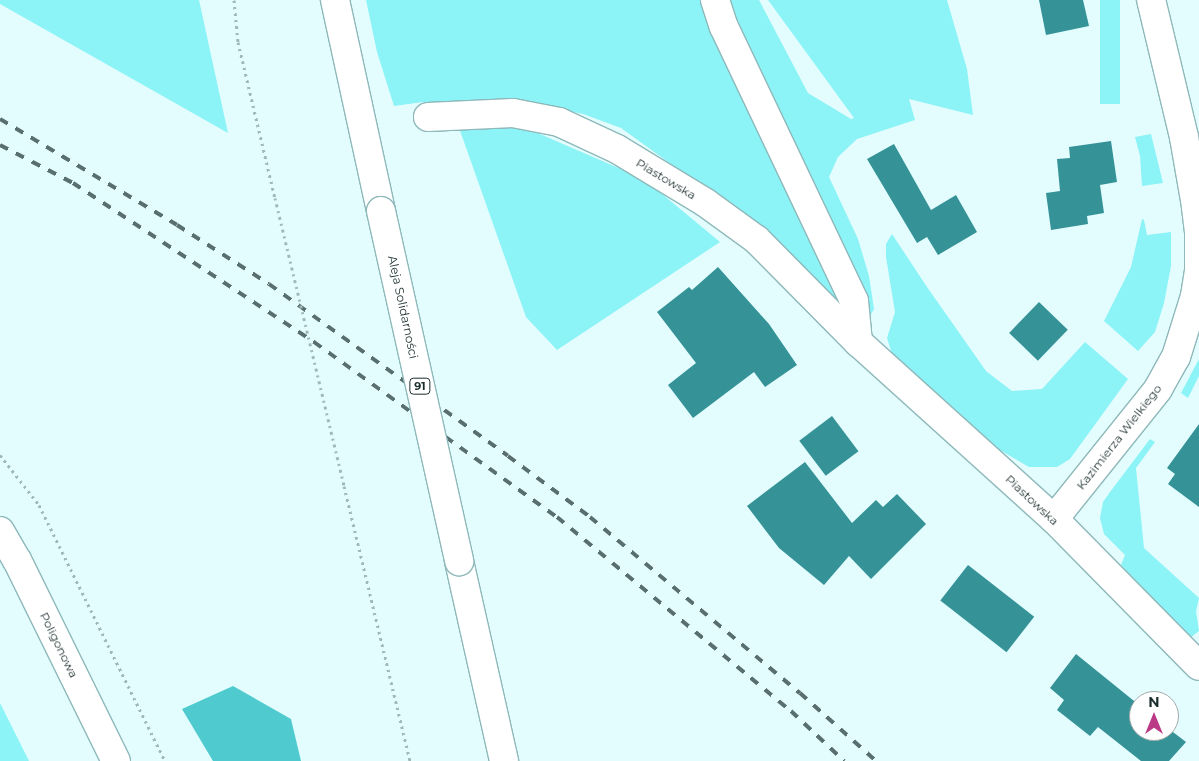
<!DOCTYPE html>
<html>
<head>
<meta charset="utf-8">
<style>
	body { margin:0 }
	#map { position:relative; width:1199px; height:761px; overflow:hidden; background:#e3fdfe; font-family:Montserrat,sans-serif }
	div>[style] { position:absolute }
	.green>* { inset:0; background:#8cf3f7; transform-origin:0 0 }
	.water>* { inset:0; background:#4fcbcf }
	.building>* { inset:0; background:#359397; transform-origin:0 0 }
	.path>* { height:3px; margin-top:-1.5px; transform-origin:0; background:repeating-linear-gradient(90deg,#a1b8b9 0 2.5px,transparent 0 6.5px) }
	.roads { filter:drop-shadow(1px 0 #8eb8ba) drop-shadow(-1px 0 #8eb8ba) drop-shadow(0 1px #8eb8ba) drop-shadow(0 -1px #8eb8ba) }
	.minor>* { height:28px; margin:-14px; padding:0 14px; transform-origin:14px; border-radius:14px; background:#fff }
	.major>* { height:28px; margin:-14px; padding:0 14px; transform-origin:14px; border-radius:14px; background:#fff }
	.rail>* { height:4px; margin-top:-2px; transform-origin:0; background:repeating-linear-gradient(90deg,#596e6e 0 9px,transparent 0 18px) }
	.path-bridge>* { height:3px; margin-top:-1.5px; transform-origin:0; background:repeating-linear-gradient(90deg,#a1b8b9 0 2.5px,transparent 0 6.5px) }
	.bridges { filter:drop-shadow(1px 0 #8eb8ba) drop-shadow(-1px 0 #8eb8ba) drop-shadow(0 1px #8eb8ba) drop-shadow(0 -1px #8eb8ba) }
	.major-bridge>* { height:28px; margin:-14px; padding:0 14px; transform-origin:14px; border-radius:14px; background:#fff }
	span { translate:-50% -50%; white-space:nowrap; text-align:center; line-height:1.15; -webkit-text-stroke:4px #fff; paint-order:stroke }
	.shield-label span { padding:1px 4px; background:#fff; border:1px solid; border-radius:4px; -webkit-text-stroke-width:0 }
	.shield-label { font-size:11px; color:#1b2d2d; font-weight:700 }
	.street-label { font-size:12px; color:#1b2d2d }
	.north { position:absolute; left:1129px; top:691px; width:50px; height:50px; box-sizing:border-box; background:#fff; border:1px solid #a4abab; border-radius:50%; rotate:0deg; font-size:14px; font-weight:700; line-height:20px; text-align:center; color:#1b2d2d }
	.north::after { content:''; display:block; margin:auto; width:18px; height:22px; background:#ba3a85; clip-path:polygon(50% 0,100% 100%,50% 72%,0 100%) }
</style>
</head>
<body>
<div id="map">
	<div class="green">
		<i style="clip-path:polygon(0 0,199px 0,228px 133px,0 4px)"></i>
		<i style="clip-path:polygon(366px 0,706px 0,851px 318px,766px 230px,739px 209px,700px 185px,621px 128px,583px 114px,537px 104px,423px 102px,394px 106px,377px 52px)"></i>
		<i style="clip-path:polygon(726px 0,759px 0,808px 93px,851px 119px,854px 118px,768px 0,947px 0,967px 69px,973px 115px,909px 99px,915px 120px,857px 139px,838px 157px,829px 177px,858px 239px,869px 276px,874px 309px,868px 319px)"></i>
		<i style="left:1100px;top:0;width:20px;height:104px"></i>
		<i style="clip-path:polygon(458px 125px,526px 128px,644px 179px,720px 242px,557px 350px,526px 317px)"></i>
		<i style="clip-path:polygon(1151px 134px,1163px 183px,1142px 186px,1140px 156px,1135px 137px)"></i>
		<i style="clip-path:polygon(1142px 219px,1144px 220px,1147px 235px,1171px 232px,1171px 266px,1164px 303px,1155px 332px,1138px 351px,1104px 321px,1131px 267px)"></i>
		<i style="clip-path:polygon(892px 234px,927px 287px,986px 371px,1012px 391px,1042px 389px,1085px 342px,1128px 379px,1070px 459px,1057px 467px,1029px 467px,998px 449px,904px 369px,891px 351px,887px 338px,895px 312px,886px 257px,886px 244px)"></i>
		<i style="clip-path:polygon(1199px 359px,1199px 376px,1188px 398px,1181px 393px)"></i>
		<i style="clip-path:polygon(1150px 439px,1155px 442px,1136px 468px,1144px 548px,1199px 598px,1196px 611px,1199px 631px,1190px 638px,1142px 598px,1141px 587px,1121px 565px,1125px 555px,1104px 534px,1100px 518px,1103px 502px,1110px 492px)"></i>
		<i style="clip-path:polygon(0 703px,29px 761px,0 761px)"></i>
	</div>
	<div class="water">
		<i style="clip-path:polygon(233px 686px,291px 719px,301px 761px,213px 761px,182px 709px)"></i>
	</div>
	<div class="building">
		<i style="clip-path:polygon(1039px 0,1083px 0,1089px 26px,1046px 35px)"></i>
		<i style="clip-path:polygon(1111px 141px,1117px 182px,1100px 185px,1104px 213px,1087px 216px,1088px 224px,1051px 230px,1046px 193px,1060px 191px,1057px 159px,1070px 158px,1069px 147px)"></i>
		<i style="clip-path:polygon(894px 144px,931px 210px,956px 195px,977px 232px,938px 255px,927px 237px,917px 243px,867px 159px)"></i>
		<i style="clip-path:polygon(718px 267px,769px 324px,797px 365px,765px 387px,754px 372px,693px 418px,668px 385px,696px 363px,657px 312px,689px 287px,692px 290px)"></i>
		<i style="left:1039px;top:302px;width:40px;height:43px;rotate:44deg"></i>
		<i style="left:832px;top:416px;width:44px;height:41px;rotate:53deg"></i>
		<i style="clip-path:polygon(1199px 424px,1199px 507px,1168px 484px,1175px 474px,1167px 468px)"></i>
		<i style="clip-path:polygon(805px 462px,852px 523px,876px 500px,883px 507px,897px 494px,926px 524px,871px 579px,849px 556px,824px 585px,779px 548px,747px 506px)"></i>
		<i style="left:968px;top:565px;width:84px;height:45px;rotate:38deg"></i>
		<i style="clip-path:polygon(1076px 654px,1139px 705px,1139px 731px,1169px 731px,1169px 729px,1186px 742px,1169px 761px,1141px 761px,1098px 727px,1090px 736px,1057px 710px,1064px 700px,1050px 688px)"></i>
	</div>
	<div class="path">
		<i style="left:234px;top:0;width:42px;rotate:84.6deg"></i>
		<i style="left:238px;top:42px;width:160px;rotate:76.7deg"></i>
		<i style="left:0;top:455px;width:63px;rotate:52deg"></i>
		<i style="left:39px;top:505px;width:285px;rotate:63.8deg"></i>
		<i style="left:344px;top:486px;width:283px;rotate:76.5deg"></i>
	</div>
	<div class="roads">
		<div class="minor">
			<i style="left:715px;top:0;width:28px;rotate:72deg"></i>
			<i style="left:724px;top:27px;width:303px;rotate:64.6deg"></i>
			<i style="left:854px;top:301px;width:41px;rotate:84.4deg"></i>
			<i style="left:428px;top:117px;width:85px;rotate:-2.7deg"></i>
			<i style="left:513px;top:113px;width:47px;rotate:11.1deg"></i>
			<i style="left:559px;top:122px;width:64px;rotate:25deg"></i>
			<i style="left:617px;top:149px;width:104px;rotate:31.2deg"></i>
			<i style="left:706px;top:203px;width:63px;rotate:36deg"></i>
			<i style="left:757px;top:240px;width:144px;rotate:45.3deg"></i>
			<i style="left:858px;top:342px;width:264px;rotate:42.1deg"></i>
			<i style="left:1054px;top:519px;width:206px;rotate:45.4deg"></i>
			<i style="left:1054px;top:519px;width:166px;rotate:-51.3deg"></i>
			<i style="left:1158px;top:389px;width:37px;rotate:-61deg"></i>
			<i style="left:1176px;top:357px;width:64px;rotate:-72.7deg"></i>
			<i style="left:1195px;top:296px;width:25px;rotate:-81deg"></i>
			<i style="left:1199px;top:271px;width:39px;rotate:-90deg"></i>
			<i style="left:1199px;top:232px;width:26px;rotate:-97deg"></i>
			<i style="left:1196px;top:206px;width:70px;rotate:-99.9deg"></i>
			<i style="left:1184px;top:137px;width:141px;rotate:-103.5deg"></i>
			<i style="left:0;top:531px;width:34px;rotate:60deg"></i>
			<i style="left:17px;top:560px;width:224px;rotate:63.8deg"></i>
		</div>
		<div class="major">
			<i style="left:335px;top:0;width:216px;rotate:77.7deg"></i>
			<i style="left:459px;top:561px;width:205px;rotate:77.3deg"></i>
		</div>
	</div>
	<div class="rail">
		<i style="left:0;top:119px;width:206px;rotate:30.9deg"></i>
		<i style="left:177px;top:225px;width:109px;rotate:32.7deg"></i>
		<i style="left:269px;top:284px;width:294px;rotate:35.7deg"></i>
		<i style="left:508px;top:456px;width:102px;rotate:36.6deg"></i>
		<i style="left:590px;top:517px;width:274px;rotate:40deg"></i>
		<i style="left:800px;top:693px;width:102px;rotate:41.8deg"></i>
		<i style="left:0;top:145px;width:82px;rotate:27.5deg"></i>
		<i style="left:73px;top:183px;width:289px;rotate:33.4deg"></i>
		<i style="left:314px;top:342px;width:299px;rotate:35.8deg"></i>
		<i style="left:557px;top:517px;width:304px;rotate:39.7deg"></i>
		<i style="left:791px;top:711px;width:73px;rotate:43.3deg"></i>
	</div>
	<div class="path-bridge">
		<i style="left:275px;top:198px;width:296px;rotate:76.5deg"></i>
	</div>
	<div class="bridges">
		<div class="major-bridge">
			<i style="left:381px;top:211px;width:359px;rotate:77.4deg"></i>
		</div>
	</div>
	<div class="shield-label">
		<span style="left:420px;top:386px">91</span>
	</div>
	<div class="street-label">
		<span style="left:666px;top:179px;rotate:31deg">Piastowska</span>
		<span style="left:403px;top:307px;rotate:78deg">Aleja Solidarności</span>
		<span style="left:1119px;top:437px;rotate:-52deg">Kazimierza Wielkiego</span>
		<span style="left:1032px;top:500px;rotate:43deg">Piastowska</span>
		<span style="left:59px;top:645px;rotate:64deg">Poligonowa</span>
	</div>
	<div class="north">N</div>
</div>
</body>
</html>
